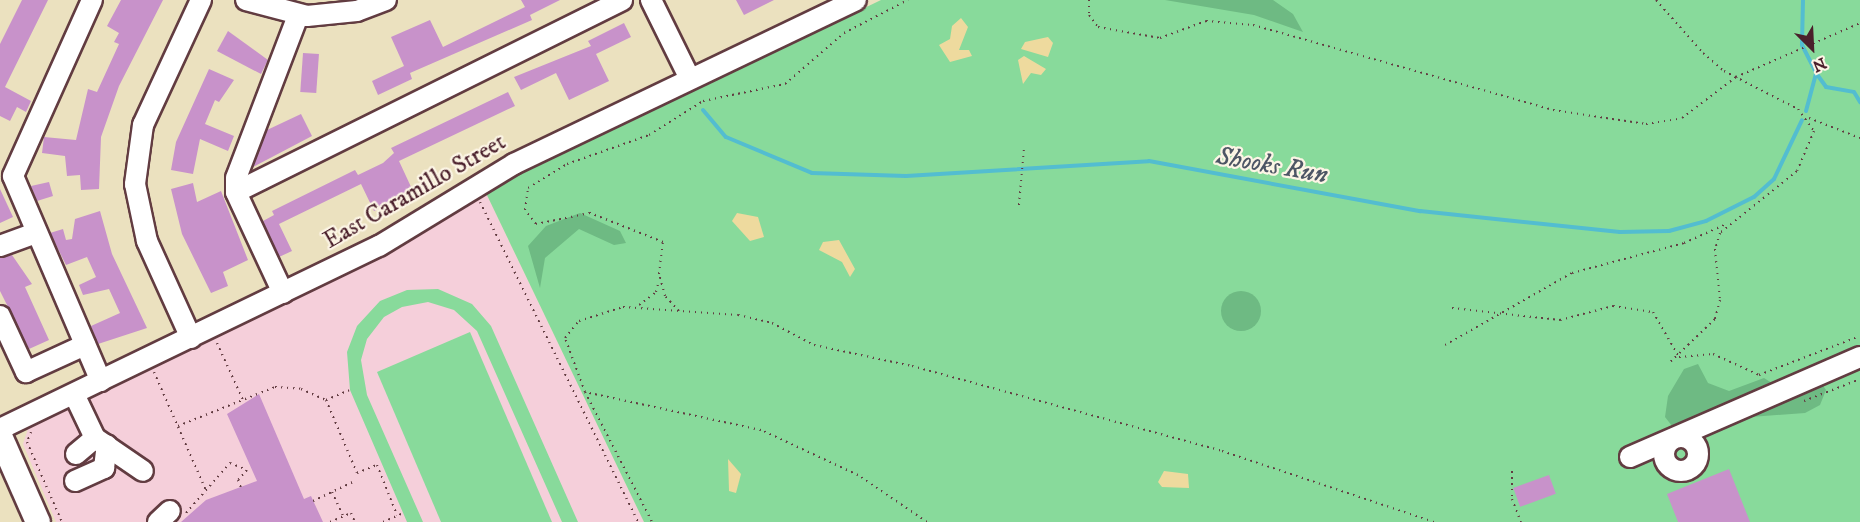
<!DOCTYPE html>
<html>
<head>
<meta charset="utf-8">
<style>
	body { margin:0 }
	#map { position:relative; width:1860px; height:522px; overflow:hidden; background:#ebe1bf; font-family:"IM FELL DW Pica",serif }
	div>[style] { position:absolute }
	.built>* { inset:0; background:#f5cfda }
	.green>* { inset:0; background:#88da9b }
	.forest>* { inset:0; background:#6eba83 }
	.round { border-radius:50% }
	.sand>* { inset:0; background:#eeda9e }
	.stream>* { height:4px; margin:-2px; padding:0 2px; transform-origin:2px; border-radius:2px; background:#53bdd0 }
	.building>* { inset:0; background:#c892ca; transform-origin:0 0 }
	.path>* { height:2px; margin-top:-1px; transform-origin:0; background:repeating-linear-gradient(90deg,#623c41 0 1.5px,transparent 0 6px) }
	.roads { filter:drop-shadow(2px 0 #623c41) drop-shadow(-2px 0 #623c41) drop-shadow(0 2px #623c41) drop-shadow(0 -2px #623c41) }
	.minor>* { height:20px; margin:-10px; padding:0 10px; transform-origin:10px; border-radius:10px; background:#fff }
	.minor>.ring { margin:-10px; padding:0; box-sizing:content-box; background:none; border:20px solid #fff; border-radius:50% }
	.major>* { height:24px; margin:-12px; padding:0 12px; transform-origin:12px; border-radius:12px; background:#fff }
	span { translate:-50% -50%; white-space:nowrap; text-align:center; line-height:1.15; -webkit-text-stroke:4.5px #fcf5e5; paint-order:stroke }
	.street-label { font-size:24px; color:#4a1f2b }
	.water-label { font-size:26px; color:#4d5665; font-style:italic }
	.north { position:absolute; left:1782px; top:18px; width:60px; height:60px; -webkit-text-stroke:4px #fcf5e5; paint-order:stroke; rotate:156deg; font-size:16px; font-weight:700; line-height:24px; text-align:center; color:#4a1f2b }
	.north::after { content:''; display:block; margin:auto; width:21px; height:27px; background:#4a1f2b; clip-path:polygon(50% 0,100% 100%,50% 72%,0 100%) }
</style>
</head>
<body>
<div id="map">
	<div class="built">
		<i style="clip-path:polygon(485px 191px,644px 522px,56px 522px,23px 444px,29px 426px,400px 247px)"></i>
	</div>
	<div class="green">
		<i style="clip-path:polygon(881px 0,1860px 0,1860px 522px,644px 522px,485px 191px)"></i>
		<i style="clip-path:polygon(438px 289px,472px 304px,491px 326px,578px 522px,562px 522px,477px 331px,454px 310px,428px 302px,402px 307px,384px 317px,367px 339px,361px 360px,367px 395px,423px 522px,407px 522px,350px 390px,347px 352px,357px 326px,380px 301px,407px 290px)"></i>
		<i style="clip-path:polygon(470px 332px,552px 522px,441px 522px,377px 372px)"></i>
	</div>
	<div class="forest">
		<i style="clip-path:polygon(1165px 0,1273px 0,1293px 14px,1303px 32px,1254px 15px)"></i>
		<i style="clip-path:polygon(580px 213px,620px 231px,626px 243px,614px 245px,579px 229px,545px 258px,540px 288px,528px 246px,546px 226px)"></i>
		<i class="round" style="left:1221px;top:291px;width:40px;height:40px"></i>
		<i style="clip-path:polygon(1698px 364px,1708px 383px,1729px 391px,1764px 378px,1789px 394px,1822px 384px,1826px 390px,1820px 405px,1805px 413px,1724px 419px,1676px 431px,1665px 417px,1668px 396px,1684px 369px)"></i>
	</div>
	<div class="sand">
		<i style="clip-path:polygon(961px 18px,968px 27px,959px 50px,969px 50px,972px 56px,950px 62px,939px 45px,950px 39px,952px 26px)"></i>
		<i style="clip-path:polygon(1048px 37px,1053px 43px,1048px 57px,1021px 49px,1025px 42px)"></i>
		<i style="clip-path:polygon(1024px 56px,1046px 69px,1041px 75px,1031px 73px,1023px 84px,1018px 60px)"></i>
		<i style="clip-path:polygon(737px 213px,758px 217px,764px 237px,750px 241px,732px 221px)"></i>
		<i style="clip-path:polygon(839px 240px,855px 269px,850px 277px,842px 262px,819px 250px,823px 242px)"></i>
		<i style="clip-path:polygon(728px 459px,741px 474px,736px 493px,729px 491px)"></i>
		<i style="clip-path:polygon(1164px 471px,1188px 474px,1189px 488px,1162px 487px,1158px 482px)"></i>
	</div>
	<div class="stream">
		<i style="left:1803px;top:0;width:45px;rotate:91.3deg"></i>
		<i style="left:1802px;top:45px;width:31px;rotate:63deg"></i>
		<i style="left:1816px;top:73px;width:17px;rotate:54deg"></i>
		<i style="left:1826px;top:87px;width:28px;rotate:10deg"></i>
		<i style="left:1854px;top:92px;width:12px;rotate:59deg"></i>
		<i style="left:703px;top:110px;width:35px;rotate:50deg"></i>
		<i style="left:726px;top:137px;width:93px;rotate:22.7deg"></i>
		<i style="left:812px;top:173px;width:94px;rotate:1.8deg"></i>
		<i style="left:906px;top:176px;width:243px;rotate:-3.5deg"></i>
		<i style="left:1149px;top:161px;width:276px;rotate:10.5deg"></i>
		<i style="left:1420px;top:211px;width:201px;rotate:6deg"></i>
		<i style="left:1620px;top:232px;width:49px;rotate:-1.2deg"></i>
		<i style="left:1669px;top:231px;width:38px;rotate:-15deg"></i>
		<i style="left:1706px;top:221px;width:54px;rotate:-26.6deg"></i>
		<i style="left:1754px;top:197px;width:27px;rotate:-42deg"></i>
		<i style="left:1774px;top:179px;width:65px;rotate:-64.6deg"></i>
		<i style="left:1806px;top:111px;width:38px;rotate:-75deg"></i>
	</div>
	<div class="building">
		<i style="clip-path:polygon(22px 0,48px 0,5px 87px,31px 101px,26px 112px,17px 107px,10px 121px,0 116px,0 44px)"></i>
		<i style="clip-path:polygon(121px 0,163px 0,119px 86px,101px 137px,99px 189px,81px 190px,80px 175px,67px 176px,65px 156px,42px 153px,44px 137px,76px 140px,88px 89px,97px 92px,119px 44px,114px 42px,119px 33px,107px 26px)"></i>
		<i style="clip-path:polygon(521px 0,560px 0,530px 15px,532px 20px,410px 73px,412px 79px,378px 95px,372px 81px,404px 66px,391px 37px,430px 20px,443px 47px,525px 7px)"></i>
		<i style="clip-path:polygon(736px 0,774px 0,744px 15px)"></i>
		<i style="clip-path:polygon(624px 23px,631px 37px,596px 54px,609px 81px,569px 100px,556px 73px,521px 90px,514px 77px,591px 46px,588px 41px)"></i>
		<i style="clip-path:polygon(228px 31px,268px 60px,261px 74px,217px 51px)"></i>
		<i style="left:303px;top:53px;width:16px;height:39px;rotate:4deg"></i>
		<i style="clip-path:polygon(209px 69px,234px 80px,219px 102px,215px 100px,205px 124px,234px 136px,228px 151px,200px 139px,193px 174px,171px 170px,176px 142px)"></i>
		<i style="clip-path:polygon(508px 92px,515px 106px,399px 161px,412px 189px,388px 205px,374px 211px,361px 184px,279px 224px,292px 251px,279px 257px,263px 221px,274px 215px,272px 211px,355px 170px,358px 175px,383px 163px,394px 153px,391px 148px)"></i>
		<i style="clip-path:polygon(301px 114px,312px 136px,253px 167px,267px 130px)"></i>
		<i style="clip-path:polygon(49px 182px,53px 196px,37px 201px,31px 186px)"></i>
		<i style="clip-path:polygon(193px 183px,197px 202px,221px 191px,248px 260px,223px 272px,228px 286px,211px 293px,182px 234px,171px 189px)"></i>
		<i style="clip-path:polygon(0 189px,13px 217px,0 223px)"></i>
		<i style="clip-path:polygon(100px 211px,112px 254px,147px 328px,98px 344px,91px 326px,120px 313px,109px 289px,83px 295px,79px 285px,96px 277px,87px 257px,66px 265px,50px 233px,63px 229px,66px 240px,72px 239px,75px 219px)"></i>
		<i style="clip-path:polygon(12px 255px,32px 284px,25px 287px,49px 340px,29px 349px,0 291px,0 258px)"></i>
		<i style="clip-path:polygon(259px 394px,304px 499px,311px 496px,323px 522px,181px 522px,206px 500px,257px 481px,227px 414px)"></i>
		<i style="clip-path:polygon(1729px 469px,1750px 522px,1678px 522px,1667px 494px)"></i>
		<i style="left:1549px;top:475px;width:20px;height:38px;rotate:70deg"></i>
	</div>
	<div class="path">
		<i style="left:1089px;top:0;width:15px;rotate:90deg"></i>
		<i style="left:1089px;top:15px;width:15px;rotate:53deg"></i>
		<i style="left:1098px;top:27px;width:63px;rotate:10.1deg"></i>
		<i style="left:1160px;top:38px;width:49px;rotate:-20.3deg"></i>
		<i style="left:1206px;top:21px;width:47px;rotate:4.9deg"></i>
		<i style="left:1253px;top:25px;width:312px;rotate:15.8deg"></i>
		<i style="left:1553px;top:110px;width:94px;rotate:8.6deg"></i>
		<i style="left:1646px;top:124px;width:36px;rotate:-9deg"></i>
		<i style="left:1682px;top:118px;width:68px;rotate:-37.2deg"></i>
		<i style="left:1736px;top:77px;width:135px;rotate:-23.5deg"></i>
		<i style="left:1656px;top:0;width:71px;rotate:48.4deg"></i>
		<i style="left:1703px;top:53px;width:28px;rotate:41deg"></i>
		<i style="left:1724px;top:71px;width:83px;rotate:27.2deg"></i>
		<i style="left:1798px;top:109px;width:27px;rotate:54deg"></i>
		<i style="left:1814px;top:131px;width:43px;rotate:113deg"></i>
		<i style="left:1797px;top:171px;width:99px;rotate:141.2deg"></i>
		<i style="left:1720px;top:233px;width:17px;rotate:107deg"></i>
		<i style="left:1715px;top:249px;width:51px;rotate:84.4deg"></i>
		<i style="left:1720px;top:300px;width:20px;rotate:105deg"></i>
		<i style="left:1715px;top:319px;width:65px;rotate:136.2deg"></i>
		<i style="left:1809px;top:118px;width:55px;rotate:21.4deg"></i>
		<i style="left:480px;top:202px;width:357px;rotate:63.7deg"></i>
		<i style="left:1019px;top:205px;width:57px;rotate:-85deg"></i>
		<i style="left:639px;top:305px;width:21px;rotate:-37deg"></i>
		<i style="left:656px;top:292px;width:11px;rotate:-75deg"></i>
		<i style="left:1452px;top:308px;width:109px;rotate:6.3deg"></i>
		<i style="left:1560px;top:320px;width:55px;rotate:-14.8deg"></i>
		<i style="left:1613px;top:306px;width:40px;rotate:8.5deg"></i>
		<i style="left:1653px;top:312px;width:52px;rotate:60deg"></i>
		<i style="left:679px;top:311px;width:21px;rotate:-133deg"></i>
		<i style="left:665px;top:296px;width:23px;rotate:-105deg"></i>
		<i style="left:659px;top:274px;width:32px;rotate:-83deg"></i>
		<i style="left:663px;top:242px;width:79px;rotate:-158.3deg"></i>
		<i style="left:590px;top:213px;width:55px;rotate:168.5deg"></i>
		<i style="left:536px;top:224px;width:18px;rotate:-128deg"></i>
		<i style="left:525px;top:210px;width:22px;rotate:-82deg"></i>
		<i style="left:528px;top:188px;width:46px;rotate:-31.6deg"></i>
		<i style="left:567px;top:164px;width:87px;rotate:-19.5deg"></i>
		<i style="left:649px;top:135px;width:64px;rotate:-32.2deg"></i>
		<i style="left:703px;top:101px;width:84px;rotate:-11.7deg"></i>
		<i style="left:785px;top:84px;width:78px;rotate:-40.8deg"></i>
		<i style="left:844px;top:33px;width:72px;rotate:-27.3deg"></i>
		<i style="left:217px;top:343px;width:63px;rotate:65.5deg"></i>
		<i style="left:1445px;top:345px;width:146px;rotate:-29.6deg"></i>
		<i style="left:1572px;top:273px;width:116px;rotate:-15deg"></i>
		<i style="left:1684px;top:243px;width:46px;rotate:-24.3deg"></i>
		<i style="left:1679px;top:357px;width:34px;rotate:-5deg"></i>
		<i style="left:1713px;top:354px;width:51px;rotate:24.5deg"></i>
		<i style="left:1759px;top:375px;width:108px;rotate:-21.1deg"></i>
		<i style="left:154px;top:372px;width:132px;rotate:66.3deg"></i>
		<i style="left:585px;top:392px;width:146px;rotate:62.7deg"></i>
		<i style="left:326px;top:400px;width:79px;rotate:67deg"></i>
		<i style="left:357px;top:473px;width:22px;rotate:-22deg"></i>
		<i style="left:377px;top:465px;width:54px;rotate:68.2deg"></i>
		<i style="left:1804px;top:401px;width:60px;rotate:-21.4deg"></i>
		<i style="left:178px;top:426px;width:105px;rotate:-21.9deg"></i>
		<i style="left:275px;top:387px;width:26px;rotate:4deg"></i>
		<i style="left:301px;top:389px;width:27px;rotate:24deg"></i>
		<i style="left:326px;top:400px;width:25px;rotate:-23deg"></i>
		<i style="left:31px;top:432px;width:11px;rotate:112deg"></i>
		<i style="left:27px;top:442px;width:87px;rotate:66.4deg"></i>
		<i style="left:1512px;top:471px;width:28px;rotate:90deg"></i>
		<i style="left:1512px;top:499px;width:25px;rotate:69deg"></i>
		<i style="left:332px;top:492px;width:26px;rotate:65deg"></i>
		<i style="left:313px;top:501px;width:47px;rotate:-25.5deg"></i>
		<i style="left:186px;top:513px;width:67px;rotate:-48.7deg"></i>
		<i style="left:230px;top:463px;width:18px;rotate:22deg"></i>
		<i style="left:247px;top:470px;width:13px;rotate:132deg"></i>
		<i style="left:238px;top:480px;width:9px;rotate:69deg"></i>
		<i style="left:330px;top:522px;width:23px;rotate:-23deg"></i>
		<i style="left:351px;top:513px;width:10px;rotate:66deg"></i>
		<i style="left:383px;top:522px;width:22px;rotate:-24deg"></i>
		<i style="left:927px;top:522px;width:83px;rotate:-145.7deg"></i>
		<i style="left:858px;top:475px;width:107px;rotate:-155.1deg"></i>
		<i style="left:761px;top:430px;width:180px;rotate:-167.8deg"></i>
		<i style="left:585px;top:392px;width:58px;rotate:-110.3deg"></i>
		<i style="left:565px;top:338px;width:22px;rotate:-51deg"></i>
		<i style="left:579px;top:321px;width:46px;rotate:-17.7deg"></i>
		<i style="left:623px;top:307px;width:115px;rotate:4deg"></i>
		<i style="left:738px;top:315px;width:35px;rotate:13deg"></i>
		<i style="left:772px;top:323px;width:47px;rotate:27.6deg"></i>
		<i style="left:814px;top:345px;width:100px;rotate:12.1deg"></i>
		<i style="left:912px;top:366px;width:321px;rotate:15.3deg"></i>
		<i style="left:1222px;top:451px;width:224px;rotate:18.5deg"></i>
	</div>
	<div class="roads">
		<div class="minor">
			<i style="left:92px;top:0;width:193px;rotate:114.2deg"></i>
			<i style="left:13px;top:176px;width:223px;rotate:66.8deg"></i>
			<i style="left:246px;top:0;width:63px;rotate:14.7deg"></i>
			<i style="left:307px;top:16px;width:50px;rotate:-5.7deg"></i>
			<i style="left:357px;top:11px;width:31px;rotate:-21deg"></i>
			<i style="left:651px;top:0;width:88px;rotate:63.7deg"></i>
			<i style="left:236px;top:192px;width:431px;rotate:-26.4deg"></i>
			<i style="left:0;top:246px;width:38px;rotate:-20deg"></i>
			<i style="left:283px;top:293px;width:111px;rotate:-115deg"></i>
			<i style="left:236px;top:192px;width:14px;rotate:-90deg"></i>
			<i style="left:236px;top:178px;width:173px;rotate:-69.1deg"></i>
			<i style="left:0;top:316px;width:62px;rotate:65.1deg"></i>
			<i style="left:26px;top:372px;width:65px;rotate:-24.6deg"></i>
			<i style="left:191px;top:338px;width:107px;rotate:-114.4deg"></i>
			<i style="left:147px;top:241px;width:58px;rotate:-101.9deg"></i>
			<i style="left:135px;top:184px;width:60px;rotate:-82.3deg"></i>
			<i style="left:143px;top:125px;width:138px;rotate:-65.1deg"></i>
			<i style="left:74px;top:394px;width:49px;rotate:64.5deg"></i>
			<i style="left:95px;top:438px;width:58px;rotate:34.5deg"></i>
			<i style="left:0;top:429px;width:421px;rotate:-25.8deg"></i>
			<i style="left:379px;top:246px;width:158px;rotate:-31.3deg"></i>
			<i style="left:514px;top:164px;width:379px;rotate:-25.6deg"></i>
			<i class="ring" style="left:1664px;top:437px;width:14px;height:14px"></i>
			<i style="left:76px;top:454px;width:25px;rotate:-40deg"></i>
			<i style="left:1630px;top:457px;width:251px;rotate:-23.5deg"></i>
			<i style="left:75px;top:481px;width:32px;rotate:-24deg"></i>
			<i style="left:104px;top:468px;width:23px;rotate:-83deg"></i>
			<i style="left:158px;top:522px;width:16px;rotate:-43deg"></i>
		</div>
		<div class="major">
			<i style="left:0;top:436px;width:94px;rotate:66.2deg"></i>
		</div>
	</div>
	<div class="street-label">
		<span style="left:415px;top:192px;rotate:-30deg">East Caramillo Street</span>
	</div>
	<div class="water-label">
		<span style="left:1272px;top:166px;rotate:10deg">Shooks Run</span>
	</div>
	<div class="north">N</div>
</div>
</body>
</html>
